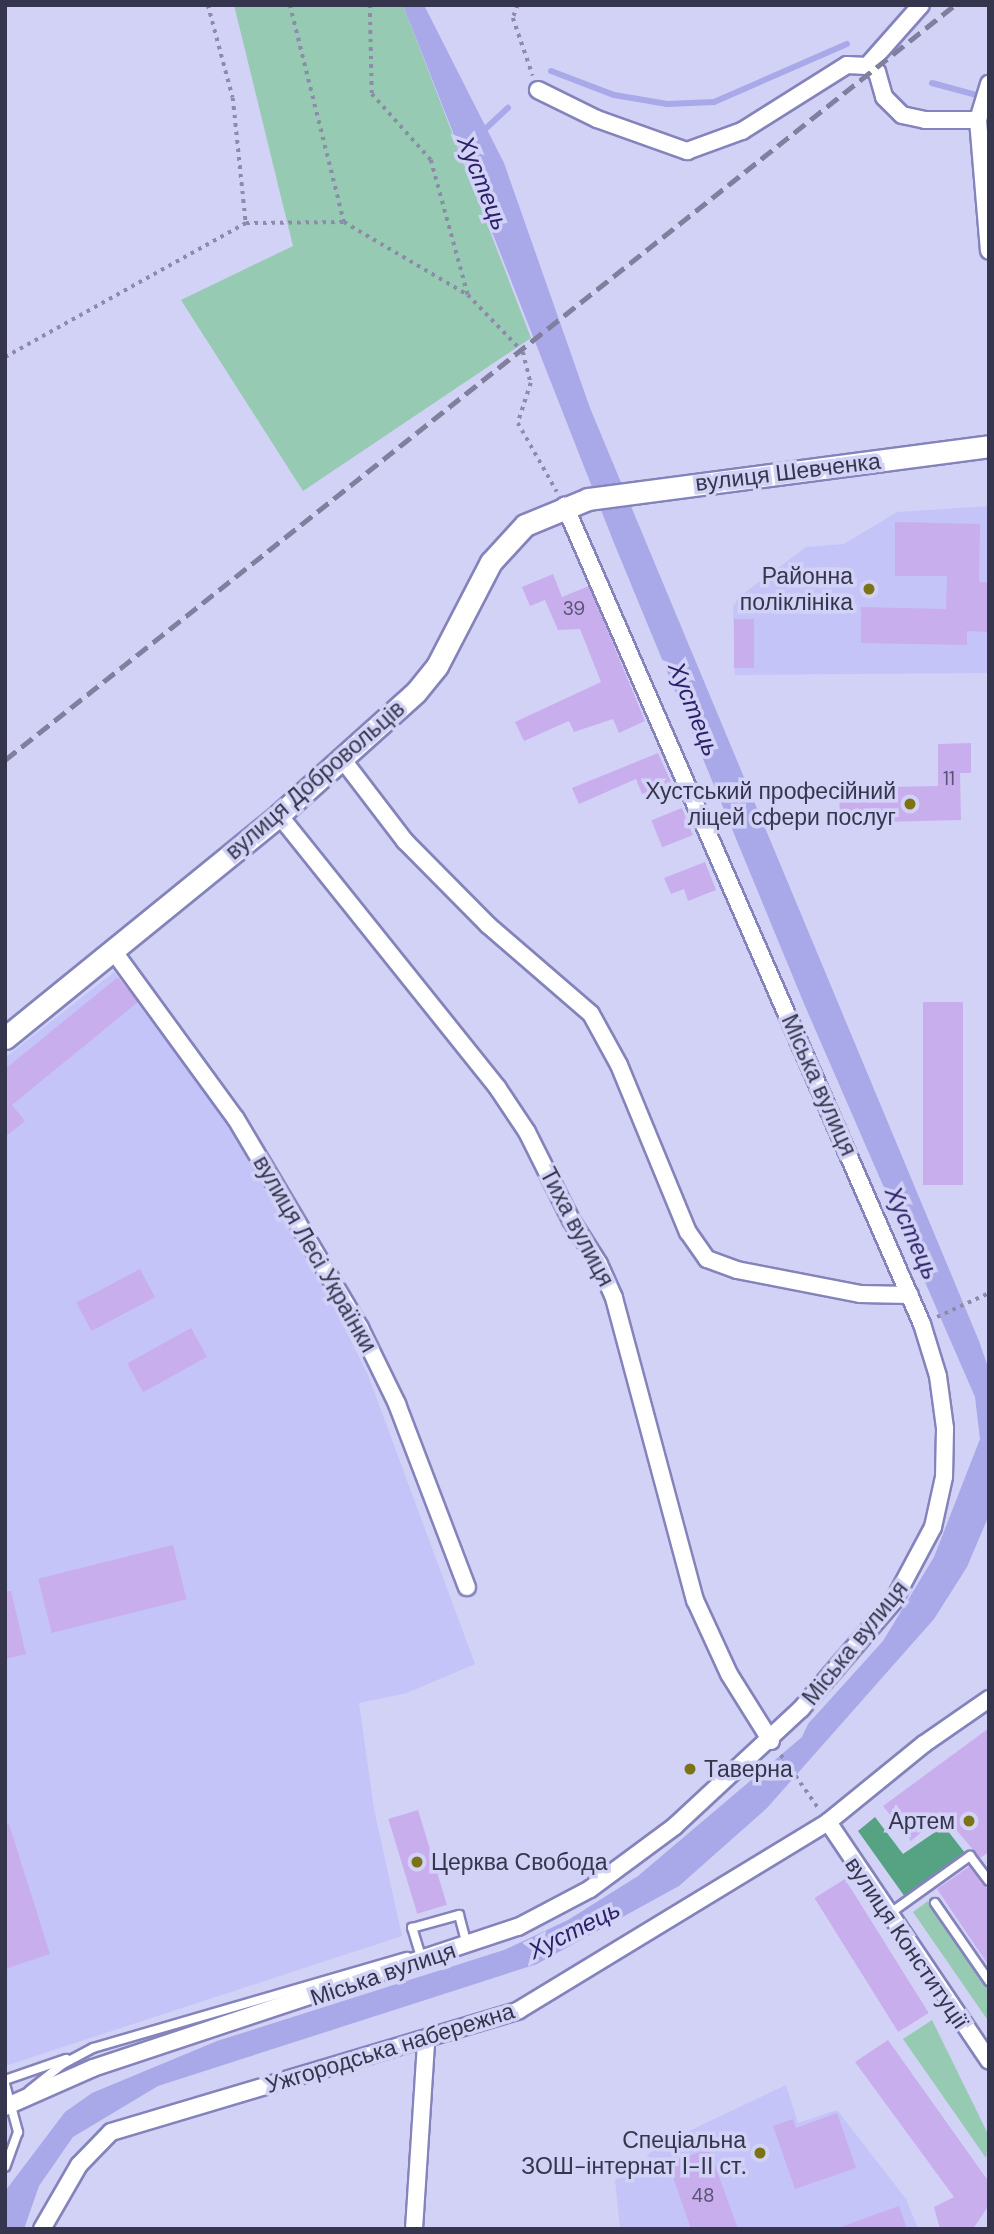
<!DOCTYPE html>
<html>
<head>
<meta charset="utf-8">
<style>
	body { margin:0 }
	#map { position:relative; width:994px; height:2234px; overflow:hidden; background:#d2d2f6; font-family:"DM Sans",sans-serif }
	div>[style] { position:absolute }
	.built>* { inset:0; background:#c4c4f9 }
	.green>* { inset:0; background:#96cab2 }
	.forest>* { inset:0; background:#56a383 }
	.water>* { inset:0; background:#a9a8e9 }
	.stream>* { height:6px; margin:-3px; padding:0 3px; transform-origin:3px; border-radius:3px; background:#a9a8e9 }
	.building>* { inset:0; background:#c9aeed; transform-origin:0 0 }
	.path>* { height:3.5px; margin-top:-1.75px; transform-origin:0; background:repeating-linear-gradient(90deg,#8c8caa 0 3.5px,transparent 0 8.5px) }
	.roads { filter:drop-shadow(2px 0 #8483bb) drop-shadow(-2px 0 #8483bb) drop-shadow(0 2px #8483bb) drop-shadow(0 -2px #8483bb) }
	.lane>* { height:8px; margin:-4px; padding:0 4px; transform-origin:4px; border-radius:4px; background:#fff }
	.street>* { height:16px; margin:-8px; padding:0 8px; transform-origin:8px; border-radius:8px; background:#fff }
	.secondary>* { height:21px; margin:-10.5px; padding:0 10.5px; transform-origin:10.5px; border-radius:10.5px; background:#fff }
	.rail>* { height:5px; margin-top:-2.5px; transform-origin:0; background:repeating-linear-gradient(90deg,#80809e 0 14px,transparent 0 21px) }
	.dots>* { width:19px; height:19px; translate:-50% -50%; box-sizing:border-box; border:4px solid #d2d2f6; border-radius:50% }
	span { translate:-50% -50%; white-space:nowrap; text-align:center; line-height:1.15; -webkit-text-stroke:7px #d2d2f6; paint-order:stroke }
	.number-label { font-size:19px; color:#5a5375 }
	.number-label span { -webkit-text-stroke-width:0 }
	.street-label { font-size:23px; color:#35354d }
	.poi-label { font-size:23px; color:#35354d }
	.right { translate:-100% -50%; text-align:right }
	.left { translate:0 -50%; text-align:left }
	.water-label { font-size:24px; color:#2b1f68; font-style:italic }
	.frame { position:absolute; inset:0; border:7px solid #35354d; pointer-events:none }
</style>
</head>
<body>
<div id="map">
	<div class="built">
		<i style="clip-path:polygon(989px 506px,989px 673px,735px 675px,733px 607px,739px 597px,806px 547px,844px 544px,897px 512px)"></i>
		<i style="clip-path:polygon(114px 972px,232px 1128px,312px 1262px,368px 1375px,475px 1664px,407px 1693px,359px 1703px,374px 1809px,402px 1936px,5px 2066px,5px 1058px)"></i>
		<i style="clip-path:polygon(786px 2085px,798px 2123px,837px 2110px,906px 2199px,918px 2229px,620px 2229px,615px 2179px,643px 2173px,645px 2159px,655px 2147px)"></i>
	</div>
	<div class="green">
		<i style="clip-path:polygon(234px 5px,403px 5px,531px 338px,303px 491px,181px 300px,293px 246px)"></i>
		<i style="clip-path:polygon(928px 1901px,989px 1990px,989px 2022px,913px 1912px)"></i>
		<i style="clip-path:polygon(932px 2020px,989px 2136px,986px 2158px,903px 2039px)"></i>
	</div>
	<div class="forest">
		<i style="clip-path:polygon(875px 1817px,903px 1854px,944px 1826px,965px 1853px,905px 1897px,858px 1831px)"></i>
	</div>
	<div class="water">
		<i style="clip-path:polygon(403px 5px,424px 5px,504px 163px,590px 408px,979px 1341px,989px 1370px,989px 1515px,967px 1567px,934px 1619px,767px 1808px,679px 1886px,537px 1964px,158px 2086px,73px 2137px,39px 2186px,24px 2229px,5px 2229px,6px 2190px,65px 2112px,92px 2093px,217px 2041px,504px 1950px,568px 1920px,638px 1876px,802px 1737px,808px 1724px,883px 1641px,934px 1557px,980px 1439px,975px 1397px,805px 1006px,614px 543px)"></i>
	</div>
	<div class="stream">
		<i style="left:551px;top:71px;width:67px;rotate:20.9deg"></i>
		<i style="left:614px;top:95px;width:54px;rotate:9.6deg"></i>
		<i style="left:667px;top:104px;width:47px;rotate:-2.4deg"></i>
		<i style="left:714px;top:102px;width:145px;rotate:-23.6deg"></i>
		<i style="left:932px;top:83px;width:54px;rotate:15.1deg"></i>
		<i style="left:481px;top:133px;width:37px;rotate:-43deg"></i>
	</div>
	<div class="building">
		<i style="clip-path:polygon(895px 522px,980px 524px,979px 582px,989px 582px,989px 632px,967px 631px,967px 645px,861px 643px,861px 607px,946px 609px,947px 576px,895px 576px)"></i>
		<i style="clip-path:polygon(553px 574px,562px 597px,589px 586px,645px 721px,619px 733px,613px 719px,574px 732px,569px 721px,524px 741px,515px 722px,601px 682px,580px 629px,558px 630px,545px 600px,530px 606px,522px 587px)"></i>
		<i style="left:734px;top:619px;width:20px;height:49px"></i>
		<i style="clip-path:polygon(971px 743px,971px 773px,960px 773px,961px 820px,840px 823px,839px 788px,938px 786px,938px 744px)"></i>
		<i style="clip-path:polygon(658px 753px,671px 782px,642px 794px,636px 779px,579px 804px,572px 788px)"></i>
		<i style="left:682px;top:808px;width:29px;height:33px;rotate:68deg"></i>
		<i style="clip-path:polygon(705px 862px,716px 890px,688px 901px,684px 889px,671px 894px,664px 878px)"></i>
		<i style="clip-path:polygon(118px 977px,138px 1002px,12px 1105px,25px 1121px,5px 1137px,5px 1069px)"></i>
		<i style="left:923px;top:1002px;width:40px;height:183px"></i>
		<i style="left:140px;top:1269px;width:32px;height:72px;rotate:62deg"></i>
		<i style="left:191px;top:1328px;width:33px;height:73px;rotate:61deg"></i>
		<i style="left:173px;top:1545px;width:56px;height:139px;rotate:76deg"></i>
		<i style="clip-path:polygon(5px 1591px,11px 1591px,26px 1654px,5px 1659px)"></i>
		<i style="clip-path:polygon(989px 1728px,989px 1852px,980px 1858px,943px 1814px,911px 1841px,883px 1806px)"></i>
		<i style="left:418px;top:1810px;width:99px;height:31px;rotate:73deg"></i>
		<i style="clip-path:polygon(9px 1824px,50px 1954px,5px 1969px,5px 1825px)"></i>
		<i style="clip-path:polygon(970px 1866px,989px 1892px,989px 1966px,937px 1889px)"></i>
		<i style="left:845px;top:1879px;width:158px;height:36px;rotate:58deg"></i>
		<i style="clip-path:polygon(888px 2040px,989px 2182px,989px 2205px,973px 2229px,940px 2229px,934px 2207px,954px 2197px,855px 2062px)"></i>
		<i style="clip-path:polygon(837px 2113px,856px 2168px,795px 2189px,773px 2126px,793px 2119px,796px 2128px)"></i>
		<i style="clip-path:polygon(709px 2149px,738px 2229px,691px 2229px,668px 2163px)"></i>
		<i style="clip-path:polygon(899px 2206px,907px 2229px,842px 2229px,841px 2227px)"></i>
	</div>
	<div class="path">
		<i style="left:208px;top:5px;width:96px;rotate:75deg"></i>
		<i style="left:233px;top:98px;width:126px;rotate:84.1deg"></i>
		<i style="left:290px;top:5px;width:224px;rotate:76deg"></i>
		<i style="left:370px;top:5px;width:89px;rotate:88.7deg"></i>
		<i style="left:372px;top:94px;width:89px;rotate:48.2deg"></i>
		<i style="left:431px;top:160px;width:140px;rotate:74.7deg"></i>
		<i style="left:468px;top:295px;width:79px;rotate:46deg"></i>
		<i style="left:523px;top:352px;width:32px;rotate:76deg"></i>
		<i style="left:531px;top:383px;width:42px;rotate:108deg"></i>
		<i style="left:518px;top:423px;width:79px;rotate:60.5deg"></i>
		<i style="left:518px;top:5px;width:14px;rotate:111deg"></i>
		<i style="left:513px;top:18px;width:61px;rotate:71deg"></i>
		<i style="left:5px;top:357px;width:276px;rotate:-29.1deg"></i>
		<i style="left:246px;top:223px;width:98px;rotate:-0.6deg"></i>
		<i style="left:344px;top:222px;width:144px;rotate:30.5deg"></i>
		<i style="left:937px;top:1317px;width:57px;rotate:-24.8deg"></i>
		<i style="left:781px;top:1755px;width:66px;rotate:54.9deg"></i>
	</div>
	<div class="roads">
		<div class="lane">
			<i style="left:935px;top:1903px;width:95px;rotate:55.3deg"></i>
			<i style="left:889px;top:1914px;width:100px;rotate:-35.6deg"></i>
			<i style="left:970px;top:1856px;width:31px;rotate:53deg"></i>
			<i style="left:422px;top:1960px;width:34px;rotate:-107deg"></i>
			<i style="left:412px;top:1928px;width:49px;rotate:-15.5deg"></i>
			<i style="left:459px;top:1915px;width:31px;rotate:75deg"></i>
			<i style="left:5px;top:2080px;width:65px;rotate:-19deg"></i>
			<i style="left:5px;top:2084px;width:50px;rotate:74.8deg"></i>
			<i style="left:18px;top:2132px;width:37px;rotate:110deg"></i>
			<i style="left:29px;top:2091px;width:43px;rotate:-38.5deg"></i>
			<i style="left:63px;top:2064px;width:34px;rotate:-28deg"></i>
			<i style="left:93px;top:2048px;width:327px;rotate:-16.2deg"></i>
		</div>
		<div class="street">
			<i style="left:867px;top:66px;width:12px;rotate:31deg"></i>
			<i style="left:877px;top:72px;width:26px;rotate:74deg"></i>
			<i style="left:884px;top:97px;width:25px;rotate:45deg"></i>
			<i style="left:902px;top:115px;width:24px;rotate:12deg"></i>
			<i style="left:925px;top:120px;width:53px"></i>
			<i style="left:978px;top:120px;width:131px;rotate:85.2deg"></i>
			<i style="left:538px;top:90px;width:66px;rotate:26.2deg"></i>
			<i style="left:597px;top:119px;width:96px;rotate:19.6deg"></i>
			<i style="left:687px;top:151px;width:59px;rotate:-20deg"></i>
			<i style="left:742px;top:131px;width:124px;rotate:-32.2deg"></i>
			<i style="left:847px;top:65px;width:20px;rotate:3deg"></i>
			<i style="left:867px;top:66px;width:81px;rotate:-48.5deg"></i>
			<i style="left:978px;top:120px;width:38px;rotate:-73deg"></i>
			<i style="left:343px;top:760px;width:102px;rotate:52.6deg"></i>
			<i style="left:405px;top:841px;width:118px;rotate:45.3deg"></i>
			<i style="left:488px;top:925px;width:136px;rotate:40.8deg"></i>
			<i style="left:591px;top:1014px;width:58px;rotate:61.2deg"></i>
			<i style="left:619px;top:1065px;width:181px;rotate:67.6deg"></i>
			<i style="left:688px;top:1232px;width:33px;rotate:55deg"></i>
			<i style="left:707px;top:1259px;width:32px;rotate:20deg"></i>
			<i style="left:737px;top:1270px;width:125px;rotate:11deg"></i>
			<i style="left:860px;top:1294px;width:50px;rotate:1.1deg"></i>
			<i style="left:279px;top:815px;width:349px;rotate:51.3deg"></i>
			<i style="left:497px;top:1087px;width:54px;rotate:56.3deg"></i>
			<i style="left:527px;top:1132px;width:98px;rotate:63.4deg"></i>
			<i style="left:571px;top:1220px;width:52px;rotate:57.5deg"></i>
			<i style="left:599px;top:1264px;width:37px;rotate:66deg"></i>
			<i style="left:614px;top:1298px;width:313px;rotate:75deg"></i>
			<i style="left:695px;top:1600px;width:81px;rotate:65.3deg"></i>
			<i style="left:729px;top:1674px;width:79px;rotate:57.9deg"></i>
			<i style="left:112px;top:949px;width:210px;rotate:53.9deg"></i>
			<i style="left:236px;top:1119px;width:243px;rotate:59.3deg"></i>
			<i style="left:360px;top:1328px;width:85px;rotate:64deg"></i>
			<i style="left:397px;top:1404px;width:196px;rotate:69.1deg"></i>
			<i style="left:828px;top:1822px;width:288px;rotate:56deg"></i>
			<i style="left:5px;top:2107px;width:96px;rotate:-23.9deg"></i>
			<i style="left:93px;top:2068px;width:448px;rotate:-18.4deg"></i>
			<i style="left:518px;top:1927px;width:81px;rotate:-27.8deg"></i>
			<i style="left:590px;top:1889px;width:106px;rotate:-36.5deg"></i>
			<i style="left:675px;top:1826px;width:172px;rotate:-42.9deg"></i>
			<i style="left:801px;top:1709px;width:141px;rotate:-49.3deg"></i>
			<i style="left:893px;top:1602px;width:85px;rotate:-61.9deg"></i>
			<i style="left:933px;top:1527px;width:51px;rotate:-77.6deg"></i>
			<i style="left:944px;top:1477px;width:49px;rotate:-88.8deg"></i>
			<i style="left:945px;top:1428px;width:52px;rotate:-97.7deg"></i>
			<i style="left:938px;top:1376px;width:54px;rotate:-107.1deg"></i>
			<i style="left:922px;top:1324px;width:893px;rotate:-113.58deg"></i>
			<i style="left:42px;top:2229px;width:74px;rotate:-60deg"></i>
			<i style="left:79px;top:2165px;width:46px;rotate:-45.9deg"></i>
			<i style="left:111px;top:2132px;width:426px;rotate:-16.6deg"></i>
			<i style="left:519px;top:2010px;width:362px;rotate:-31.3deg"></i>
			<i style="left:828px;top:1822px;width:124px;rotate:-39.1deg"></i>
			<i style="left:924px;top:1744px;width:79px;rotate:-34.7deg"></i>
			<i style="left:414px;top:2229px;width:188px;rotate:-86.3deg"></i>
		</div>
		<div class="secondary">
			<i style="left:5px;top:1038px;width:353px;rotate:-39.1deg"></i>
			<i style="left:279px;top:815px;width:184px;rotate:-41.9deg"></i>
			<i style="left:416px;top:692px;width:33px;rotate:-51deg"></i>
			<i style="left:437px;top:666px;width:117px;rotate:-62.6deg"></i>
			<i style="left:491px;top:562px;width:50px;rotate:-47.4deg"></i>
			<i style="left:525px;top:525px;width:68px;rotate:-22.4deg"></i>
			<i style="left:588px;top:499px;width:404px;rotate:-7.5deg"></i>
		</div>
	</div>
	<div class="rail">
		<i style="left:5px;top:760px;width:1213px;rotate:-38.48deg"></i>
	</div>
	<div class="dots">
		<i style="left:869px;top:589px;background:#7b7315"></i>
		<i style="left:910px;top:804px;background:#7b7315"></i>
		<i style="left:690px;top:1769px;background:#7b7315"></i>
		<i style="left:969px;top:1821px;background:#7b7315"></i>
		<i style="left:417px;top:1862px;background:#7b7315"></i>
		<i style="left:760px;top:2153px;background:#7b7315"></i>
	</div>
	<div class="number-label">
		<span style="left:574px;top:609px">39</span>
		<span style="left:949px;top:779px">11</span>
		<span style="left:703px;top:2196px">48</span>
	</div>
	<div class="street-label">
		<span style="left:788px;top:472px;rotate:-7deg">вулиця Шевченка</span>
		<span style="left:315px;top:780px;rotate:-41deg">вулиця Добровольців</span>
		<span style="left:819px;top:1085px;rotate:66deg">Міська вулиця</span>
		<span style="left:577px;top:1227px;rotate:62deg">Тиха вулиця</span>
		<span style="left:315px;top:1254px;rotate:60deg">вулиця Лесі Українки</span>
		<span style="left:855px;top:1643px;rotate:-51deg">Міська вулиця</span>
		<span style="left:907px;top:1943px;rotate:56deg">вулиця Конституції</span>
		<span style="left:383px;top:1974px;rotate:-19deg">Міська вулиця</span>
		<span style="left:390px;top:2048px;rotate:-17deg">Ужгородська набережна</span>
	</div>
	<div class="poi-label">
		<span class="right" style="left:853px;top:589px">Районна<br>поліклініка</span>
		<span class="right" style="left:896px;top:804px">Хустський професійний<br>ліцей сфери послуг</span>
		<span class="left" style="left:704px;top:1769px">Таверна</span>
		<span class="right" style="left:955px;top:1821px">Артем</span>
		<span class="left" style="left:431px;top:1862px">Церква Свобода</span>
		<span class="right" style="left:746px;top:2153px">Спеціальна<br>ЗОШ-інтернат І-ІІ ст.</span>
	</div>
	<div class="water-label">
		<span style="left:483px;top:183px;rotate:68deg">Хустець</span>
		<span style="left:694px;top:709px;rotate:68deg">Хустець</span>
		<span style="left:912px;top:1233px;rotate:66deg">Хустець</span>
		<span style="left:574px;top:1930px;rotate:-27deg">Хустець</span>
	</div>
	<div class="frame"></div>
</div>
</body>
</html>
